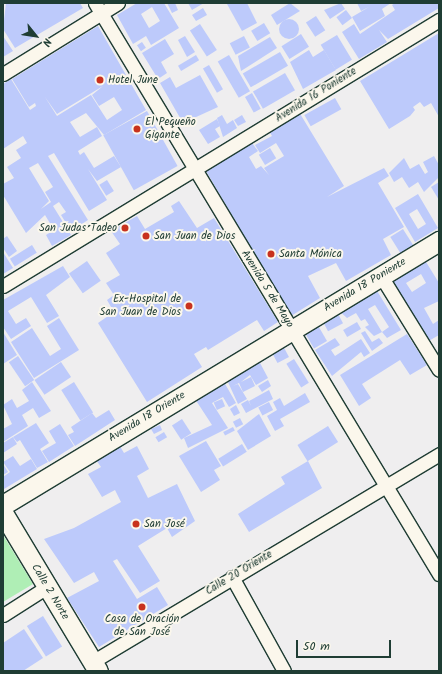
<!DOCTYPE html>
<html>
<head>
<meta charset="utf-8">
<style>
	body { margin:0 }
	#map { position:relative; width:442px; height:674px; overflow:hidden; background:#efeeef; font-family:Kalam,sans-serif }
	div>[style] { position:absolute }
	.green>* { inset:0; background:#afeeb5 }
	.building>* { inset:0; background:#bdcafb; transform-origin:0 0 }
	.round { border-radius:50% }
	.roads { filter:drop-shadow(1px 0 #1f3d34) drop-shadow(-1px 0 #1f3d34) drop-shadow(0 1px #1f3d34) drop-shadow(0 -1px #1f3d34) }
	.street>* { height:13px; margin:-6.5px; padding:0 6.5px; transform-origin:6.5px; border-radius:6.5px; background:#fbf7ec }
	.secondary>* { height:19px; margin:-9.5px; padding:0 9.5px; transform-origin:9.5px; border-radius:9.5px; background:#fbf7ec }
	.dots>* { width:11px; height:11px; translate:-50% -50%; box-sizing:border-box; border:2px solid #fbf7ec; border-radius:50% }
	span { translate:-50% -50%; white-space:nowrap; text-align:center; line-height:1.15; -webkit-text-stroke:4px #fbf7ec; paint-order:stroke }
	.poi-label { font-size:11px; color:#1f3d34 }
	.left { translate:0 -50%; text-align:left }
	.right { translate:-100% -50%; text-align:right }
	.street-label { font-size:11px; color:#1f3d34 }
	.frame { position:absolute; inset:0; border:4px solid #1f3d34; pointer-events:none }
	.north { position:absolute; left:16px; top:16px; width:40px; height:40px; -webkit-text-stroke:3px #fbf7ec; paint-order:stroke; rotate:120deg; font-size:11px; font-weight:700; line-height:16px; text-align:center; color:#1f3d34 }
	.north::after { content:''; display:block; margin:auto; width:14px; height:18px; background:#1f3d34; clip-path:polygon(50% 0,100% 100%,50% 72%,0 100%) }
	.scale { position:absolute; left:296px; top:640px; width:95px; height:18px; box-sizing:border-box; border:2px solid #1f3d34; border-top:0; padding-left:5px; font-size:12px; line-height:14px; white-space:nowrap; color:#1f3d34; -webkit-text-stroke:3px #fbf7ec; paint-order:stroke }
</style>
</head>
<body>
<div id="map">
	<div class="green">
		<i style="clip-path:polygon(3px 535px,33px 584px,3px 602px)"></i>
	</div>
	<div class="building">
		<i style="clip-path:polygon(6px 3px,80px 3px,83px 8px,15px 48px,3px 29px)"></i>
		<i style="clip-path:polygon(evenodd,137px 3px,164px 3px,179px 28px,151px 45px,146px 36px,133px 44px,117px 15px,137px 3px,152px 7px,160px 21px,149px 28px,141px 14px,152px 7px)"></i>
		<i style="clip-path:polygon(167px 3px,175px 3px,178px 10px,172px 13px)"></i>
		<i style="clip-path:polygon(188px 3px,204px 3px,192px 10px)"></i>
		<i style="clip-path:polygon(247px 3px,257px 23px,242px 31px,227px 4px)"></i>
		<i style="clip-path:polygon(290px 3px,300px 11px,277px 25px,271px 15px)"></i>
		<i style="clip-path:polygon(341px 3px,345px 9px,330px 19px,324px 10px)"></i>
		<i style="clip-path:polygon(357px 3px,374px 4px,391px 3px,382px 9px,385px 16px,360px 31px,352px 17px,369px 7px,361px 11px)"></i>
		<i style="clip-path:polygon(395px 3px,439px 3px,439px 8px,388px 39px,379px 30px,387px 42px,359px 59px,342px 32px,354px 24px,360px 34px,395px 10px,392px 5px)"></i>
		<i style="clip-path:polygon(203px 8px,207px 15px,196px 21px,192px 15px)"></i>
		<i style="left:346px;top:10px;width:10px;height:12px;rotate:53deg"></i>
		<i style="left:316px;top:16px;width:17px;height:12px;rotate:57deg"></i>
		<i class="round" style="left:279px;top:19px;width:20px;height:20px"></i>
		<i style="left:264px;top:23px;width:12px;height:15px;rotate:59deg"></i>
		<i style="left:200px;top:24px;width:31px;height:12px;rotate:57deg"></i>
		<i style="clip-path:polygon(evenodd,98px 26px,146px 110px,104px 135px,86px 113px,70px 122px,80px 137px,97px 127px,102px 136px,78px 151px,80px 155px,84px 152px,94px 168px,114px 156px,121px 167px,97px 181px,88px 169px,107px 200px,89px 211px,54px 153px,48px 156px,88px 220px,71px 231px,61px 215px,66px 212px,59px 202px,53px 206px,71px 235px,52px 246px,46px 235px,54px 230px,45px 215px,26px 233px,3px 195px,3px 184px,14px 178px,7px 167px,21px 158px,16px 150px,27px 143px,23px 136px,3px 149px,3px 84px,11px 79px,30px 110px,36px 106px,35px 103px,29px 107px,12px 79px,98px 26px,103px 86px,92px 95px,99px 106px,114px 97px,122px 110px,107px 120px,91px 95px,57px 116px,45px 97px,57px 114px,103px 86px,98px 26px,38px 163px,53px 187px,45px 192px,51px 202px,41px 209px,49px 201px,29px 168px,38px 163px)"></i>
		<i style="clip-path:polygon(439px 33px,439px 117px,431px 103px,424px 107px,420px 102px,413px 107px,415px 110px,410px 116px,389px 129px,360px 81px)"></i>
		<i style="left:301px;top:34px;width:15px;height:23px;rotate:58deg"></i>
		<i style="left:337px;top:35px;width:29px;height:19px;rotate:59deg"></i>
		<i style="clip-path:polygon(3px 36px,13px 51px,3px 57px)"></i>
		<i style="clip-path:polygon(185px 36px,195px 52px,187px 57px,178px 40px)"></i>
		<i style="left:244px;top:36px;width:13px;height:16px;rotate:63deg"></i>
		<i style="clip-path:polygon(270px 37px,277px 48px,241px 71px,238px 56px)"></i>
		<i style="clip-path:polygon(165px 39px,174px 54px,161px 62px,167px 73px,158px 79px,142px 53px)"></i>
		<i style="left:142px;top:42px;width:7px;height:6px;rotate:56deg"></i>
		<i style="clip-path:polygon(309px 50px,313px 57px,324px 50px,336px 70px,303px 89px,290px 62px)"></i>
		<i style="left:280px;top:52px;width:16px;height:43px;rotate:60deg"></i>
		<i style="left:196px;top:55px;width:6px;height:21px;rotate:59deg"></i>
		<i style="left:229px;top:55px;width:42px;height:13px;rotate:60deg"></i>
		<i style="left:209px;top:65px;width:28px;height:7px;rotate:60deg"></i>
		<i style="left:285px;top:73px;width:20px;height:37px;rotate:60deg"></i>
		<i style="clip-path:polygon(200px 75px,218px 107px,183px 123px,160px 83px,170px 77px,176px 88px)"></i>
		<i style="left:252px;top:93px;width:18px;height:8px;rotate:61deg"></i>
		<i style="left:335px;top:98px;width:13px;height:35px;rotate:61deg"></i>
		<i style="left:147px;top:111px;width:63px;height:50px;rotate:61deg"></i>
		<i style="clip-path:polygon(299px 112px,344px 186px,327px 197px,384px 168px,389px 176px,378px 183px,404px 227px,383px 239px,391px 255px,346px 281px,336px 263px,308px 276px,320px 298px,291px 316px,206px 171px,252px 143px,258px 151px,249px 157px,256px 169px,261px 166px,269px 175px,264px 168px,284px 156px,276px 143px,260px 153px,255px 145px,272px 136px,269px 131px)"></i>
		<i style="clip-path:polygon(222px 115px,227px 124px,233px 120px,237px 128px,223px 137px,217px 118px)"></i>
		<i style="clip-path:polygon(242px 115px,246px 122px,238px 126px,234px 120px)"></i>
		<i style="clip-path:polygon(217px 119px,220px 126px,215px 129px,220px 137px,208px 144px,199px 130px)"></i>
		<i style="left:270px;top:148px;width:12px;height:13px;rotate:59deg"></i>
		<i style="clip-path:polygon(434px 156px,439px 165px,439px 177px,424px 192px,418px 182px,409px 188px,402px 177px,394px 182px,389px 173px,404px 158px,410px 169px,419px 164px,425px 174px,428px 172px,423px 162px)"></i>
		<i style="left:107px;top:180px;width:13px;height:9px;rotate:58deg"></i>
		<i style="clip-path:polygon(439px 182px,439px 200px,431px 187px)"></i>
		<i style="clip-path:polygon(evenodd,418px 194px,438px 228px,415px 242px,395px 208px,418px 194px,417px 209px,426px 224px,418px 229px,409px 214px,417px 209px)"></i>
		<i style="clip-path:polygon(179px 201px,197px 228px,214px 218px,278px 322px,264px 331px,257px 320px,208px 350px,206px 347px,194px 354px,202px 367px,147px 402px,98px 323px,114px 312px,107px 300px,114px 295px,106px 283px,120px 275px,106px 253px,120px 244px,111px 231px,137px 216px,145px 229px,174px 212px,171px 206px)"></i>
		<i style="left:403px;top:229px;width:19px;height:15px;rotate:58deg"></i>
		<i style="clip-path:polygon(7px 236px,17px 251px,9px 257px,3px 248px,3px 239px)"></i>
		<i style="left:32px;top:245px;width:9px;height:26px;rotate:58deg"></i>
		<i style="clip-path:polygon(3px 252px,13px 268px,3px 274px)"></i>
		<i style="clip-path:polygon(evenodd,423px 257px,439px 283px,439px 301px,424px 308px,433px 324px,439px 320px,439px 335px,427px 342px,389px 279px,423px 257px,421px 274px,426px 283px,412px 292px,406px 283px,421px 274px)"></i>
		<i style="left:87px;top:261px;width:24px;height:22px;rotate:55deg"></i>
		<i style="clip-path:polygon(63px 266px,70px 277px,46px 295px,59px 316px,47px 323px,31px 297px,8px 311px,16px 324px,26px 318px,31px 326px,11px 339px,3px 327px,3px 300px)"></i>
		<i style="clip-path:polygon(374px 286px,401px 330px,387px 338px,382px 332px,389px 327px,375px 305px,368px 309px,382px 332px,374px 336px,365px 327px,369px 325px,365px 319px,361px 321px,356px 313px,347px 318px,337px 309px)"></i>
		<i style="left:336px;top:310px;width:15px;height:17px;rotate:62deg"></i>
		<i style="clip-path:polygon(59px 318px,79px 350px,34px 378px,11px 342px,32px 328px,50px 356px,61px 349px,47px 326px)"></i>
		<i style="left:316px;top:322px;width:22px;height:15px;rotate:60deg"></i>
		<i style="left:357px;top:322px;width:8px;height:16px;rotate:60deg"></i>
		<i style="clip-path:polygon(365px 331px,372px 342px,379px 338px,383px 343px,372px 351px,361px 333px)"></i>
		<i style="clip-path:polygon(3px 332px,17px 355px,3px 364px)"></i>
		<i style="clip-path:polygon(407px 334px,427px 365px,410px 375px,400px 360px,362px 384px,371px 398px,359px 406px,340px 375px)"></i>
		<i style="clip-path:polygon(335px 338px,340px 345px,331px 350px,335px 356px,361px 339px,370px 353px,364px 357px,361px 352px,332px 376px,315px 350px)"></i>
		<i style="left:281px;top:342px;width:17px;height:13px;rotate:62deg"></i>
		<i style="left:18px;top:356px;width:29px;height:11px;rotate:56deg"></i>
		<i style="left:294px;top:359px;width:28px;height:9px;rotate:58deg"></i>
		<i style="clip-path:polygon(259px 361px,268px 378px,256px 385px,250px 375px,241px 382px,251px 377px,255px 386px,243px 392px,239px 383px,233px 386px,238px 384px,247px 399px,238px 404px,227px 380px)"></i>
		<i style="left:61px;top:362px;width:18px;height:32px;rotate:56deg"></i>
		<i style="clip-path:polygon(268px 380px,271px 386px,262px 392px,258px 386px)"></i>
		<i style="clip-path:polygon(32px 382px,51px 411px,39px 418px,33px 408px,22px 415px,28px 426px,3px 442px,3px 429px,12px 424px,3px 405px,12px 399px,17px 408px,29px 401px,22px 390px)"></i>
		<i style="left:74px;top:382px;width:36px;height:15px;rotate:58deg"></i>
		<i style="clip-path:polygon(224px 382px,236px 403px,229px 407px,223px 397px,212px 403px,228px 428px,188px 448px,184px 438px,212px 425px,195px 399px)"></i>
		<i style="clip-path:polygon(269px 390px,273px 399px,246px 413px,241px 404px,248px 400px,251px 406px,249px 401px)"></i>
		<i style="clip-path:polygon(305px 393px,310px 402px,280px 419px,284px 426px,275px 431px,267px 416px,277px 410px,273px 402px,280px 398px,284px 406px)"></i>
		<i style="left:222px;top:399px;width:8px;height:9px;rotate:67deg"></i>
		<i style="left:269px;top:402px;width:9px;height:12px;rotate:63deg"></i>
		<i style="clip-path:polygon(236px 405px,240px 413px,234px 416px,230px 409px)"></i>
		<i style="clip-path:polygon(109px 410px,115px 420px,75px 446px,68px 435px,74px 432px,71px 427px,92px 413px,96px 418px)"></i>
		<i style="clip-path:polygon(259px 414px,271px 436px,248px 450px,237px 431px)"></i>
		<i style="left:240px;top:418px;width:7px;height:8px;rotate:63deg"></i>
		<i style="left:182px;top:419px;width:17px;height:12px;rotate:57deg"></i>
		<i style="clip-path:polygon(36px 423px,49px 443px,40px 449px,48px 462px,37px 468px,20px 440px,17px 442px,13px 437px)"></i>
		<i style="clip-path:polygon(60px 424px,74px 446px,49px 462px,42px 451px,56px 443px,49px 431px)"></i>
		<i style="clip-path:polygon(160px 425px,162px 430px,154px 434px,151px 429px)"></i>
		<i style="left:328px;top:426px;width:19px;height:36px;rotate:58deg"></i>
		<i style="left:233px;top:427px;width:4px;height:11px;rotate:63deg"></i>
		<i style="left:164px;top:432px;width:6px;height:10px;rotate:59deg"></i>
		<i style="clip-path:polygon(13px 437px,17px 444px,3px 453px,3px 443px)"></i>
		<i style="clip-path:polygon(206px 441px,221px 466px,214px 470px,220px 480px,201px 492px,179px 456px)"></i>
		<i style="clip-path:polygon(118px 443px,124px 453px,137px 446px,149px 469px,137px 476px,148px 498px,177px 484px,195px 521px,172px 537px,167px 528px,138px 546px,160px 581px,140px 593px,117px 559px,113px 561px,137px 599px,157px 587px,168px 605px,99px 647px,67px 598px,99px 581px,94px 572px,74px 583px,44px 539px,74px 528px,121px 502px,115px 490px,102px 497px,88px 474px,101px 467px,94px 457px)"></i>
		<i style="left:242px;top:444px;width:9px;height:28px;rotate:58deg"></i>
		<i style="clip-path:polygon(13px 456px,20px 466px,31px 459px,37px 469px,4px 489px,3px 477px,10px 472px,3px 462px)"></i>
		<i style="clip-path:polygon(308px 461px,322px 488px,249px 532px,238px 514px,285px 484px,281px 477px)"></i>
		<i style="clip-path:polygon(3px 464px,8px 472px,3px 475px)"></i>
		<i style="left:43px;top:616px;width:36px;height:19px;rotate:58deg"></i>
		<i style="clip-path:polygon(24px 629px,43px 658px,23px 671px,3px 671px,3px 643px)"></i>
	</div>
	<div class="roads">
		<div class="street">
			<i style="left:95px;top:3px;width:667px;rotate:58.93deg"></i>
			<i style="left:3px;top:74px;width:135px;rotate:-31.7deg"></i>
			<i style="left:381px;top:276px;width:110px;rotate:58.3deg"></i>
			<i style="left:3px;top:286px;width:511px;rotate:-31.39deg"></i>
			<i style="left:232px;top:577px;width:107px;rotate:61deg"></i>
			<i style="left:3px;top:615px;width:52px;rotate:-32.5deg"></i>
			<i style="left:92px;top:662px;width:405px;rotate:-30.9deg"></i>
		</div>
		<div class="secondary">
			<i style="left:3px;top:505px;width:510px;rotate:-31.2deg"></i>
			<i style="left:3px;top:513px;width:184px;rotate:59deg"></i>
		</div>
	</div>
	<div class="dots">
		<i style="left:100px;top:80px;background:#c8321e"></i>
		<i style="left:137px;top:129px;background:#c8321e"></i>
		<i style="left:125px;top:228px;background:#c8321e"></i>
		<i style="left:146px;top:236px;background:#c8321e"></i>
		<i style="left:271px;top:254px;background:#c8321e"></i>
		<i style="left:189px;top:306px;background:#c8321e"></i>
		<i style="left:136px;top:524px;background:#c8321e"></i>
		<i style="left:142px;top:607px;background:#c8321e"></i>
	</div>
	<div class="poi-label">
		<span class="left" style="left:108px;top:80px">Hotel June</span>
		<span class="left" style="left:145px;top:129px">El Pequeño<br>Gigante</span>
		<span class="right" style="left:117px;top:228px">San Judas Tadeo</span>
		<span class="left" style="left:154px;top:236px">San Juan de Dios</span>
		<span class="left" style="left:279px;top:254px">Santa Mónica</span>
		<span class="right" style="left:181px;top:306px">Ex-Hospital de<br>San Juan de Dios</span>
		<span class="left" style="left:144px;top:524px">San José</span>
		<span style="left:142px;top:626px">Casa de Oración<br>de San José</span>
	</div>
	<div class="street-label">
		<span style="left:316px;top:95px;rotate:-32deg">Avenida 16 Poniente</span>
		<span style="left:365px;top:285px;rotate:-31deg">Avenida 18 Poniente</span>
		<span style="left:267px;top:289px;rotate:58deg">Avenida 5 de Mayo</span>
		<span style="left:147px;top:417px;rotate:-31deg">Avenida 18 Oriente</span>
		<span style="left:239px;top:573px;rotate:-31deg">Calle 20 Oriente</span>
		<span style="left:50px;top:592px;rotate:59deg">Calle 2 Norte</span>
	</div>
	<div class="frame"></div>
	<div class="north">N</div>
	<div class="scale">50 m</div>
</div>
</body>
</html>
